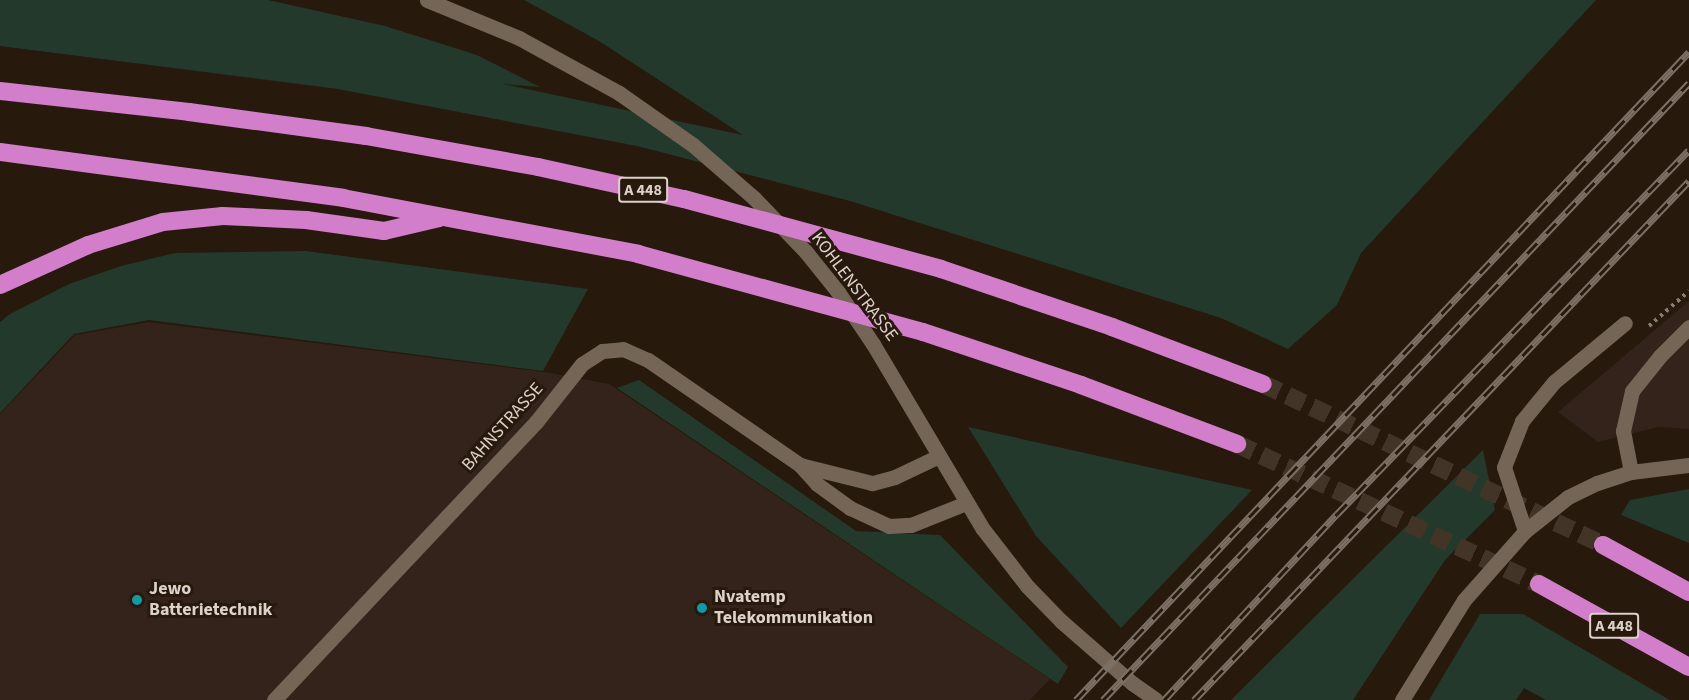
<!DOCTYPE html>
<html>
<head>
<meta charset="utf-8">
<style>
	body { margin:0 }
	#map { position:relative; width:1689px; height:700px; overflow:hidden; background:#27190c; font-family:"Source Sans 3",sans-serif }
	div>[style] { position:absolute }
	.industrial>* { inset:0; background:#33231b }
	.green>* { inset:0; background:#23392b }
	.highway-tunnel>* { height:18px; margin-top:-9px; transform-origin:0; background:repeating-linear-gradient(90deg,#423528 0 18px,transparent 0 27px) }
	.path>* { height:4px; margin-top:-2px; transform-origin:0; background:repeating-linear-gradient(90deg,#887d72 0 3px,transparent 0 7.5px) }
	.minor>* { height:15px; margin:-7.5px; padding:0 7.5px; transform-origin:7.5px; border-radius:7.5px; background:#756556 }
	.highway>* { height:18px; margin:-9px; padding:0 9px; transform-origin:9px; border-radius:9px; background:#d27ecb }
	.rail>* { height:7px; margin-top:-3.5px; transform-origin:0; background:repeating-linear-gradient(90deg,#27190c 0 14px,#7c7065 0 28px); box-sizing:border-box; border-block:2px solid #7c7065 }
	.dots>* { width:16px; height:16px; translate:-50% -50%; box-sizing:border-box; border:3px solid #27190c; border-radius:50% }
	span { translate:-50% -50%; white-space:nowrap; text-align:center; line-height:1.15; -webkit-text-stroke:6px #27190c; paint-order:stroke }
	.shield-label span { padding:2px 4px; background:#27190c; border:2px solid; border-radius:4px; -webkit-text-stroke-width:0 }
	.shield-label { font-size:16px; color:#dcd2ca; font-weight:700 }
	.street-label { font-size:18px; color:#dcd2ca }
	.poi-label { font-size:18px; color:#dcd2ca; font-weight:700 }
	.left { translate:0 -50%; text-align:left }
</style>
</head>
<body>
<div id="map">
	<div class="industrial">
		<i style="clip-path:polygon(1689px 301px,1689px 429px,1658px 427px,1598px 442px,1558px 412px)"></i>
		<i style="clip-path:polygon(149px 322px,551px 373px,609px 384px,1050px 679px,1030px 700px,0 700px,0 414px,75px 335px)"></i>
	</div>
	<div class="green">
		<i style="clip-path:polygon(0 0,268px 0,385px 26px,477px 55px,540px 87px,503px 84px,743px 135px,599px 41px,524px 0,1596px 0,1361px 253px,1337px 305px,1288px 349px,1221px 318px,850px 201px,637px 146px,338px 89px,0 46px)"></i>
		<i style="clip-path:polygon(306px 251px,588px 289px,543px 371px,149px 320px,74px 334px,0 413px,0 322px,10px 314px,69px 284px,121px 266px,175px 253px)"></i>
		<i style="clip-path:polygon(639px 380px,856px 531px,940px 535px,1068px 667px,1058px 684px,617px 388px)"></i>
		<i style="clip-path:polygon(968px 427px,1252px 490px,1121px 628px,1036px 536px)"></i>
		<i style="clip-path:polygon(1483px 450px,1495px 510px,1445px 560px,1353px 700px,1231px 700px)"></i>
		<i style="clip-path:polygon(1689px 489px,1689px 543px,1621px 515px,1630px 500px)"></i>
		<i style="clip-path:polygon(1480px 614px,1523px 614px,1670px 700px,1546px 700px,1524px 688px,1516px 700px,1429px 700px)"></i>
	</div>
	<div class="highway-tunnel">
		<i style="left:1263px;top:384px;width:376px;rotate:25.3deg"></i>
		<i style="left:1237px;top:444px;width:333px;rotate:24.9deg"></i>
	</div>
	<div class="path">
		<i style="left:1649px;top:326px;width:53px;rotate:-41.2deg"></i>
	</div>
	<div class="minor">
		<i style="left:427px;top:0;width:100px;rotate:22.4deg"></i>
		<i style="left:519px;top:38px;width:114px;rotate:28.8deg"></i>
		<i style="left:619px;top:93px;width:90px;rotate:35.1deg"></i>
		<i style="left:693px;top:145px;width:81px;rotate:41deg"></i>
		<i style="left:754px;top:198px;width:75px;rotate:46.1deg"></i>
		<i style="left:806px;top:252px;width:51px;rotate:51.3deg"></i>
		<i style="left:838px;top:292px;width:63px;rotate:56.1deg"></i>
		<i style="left:873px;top:344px;width:215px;rotate:59.3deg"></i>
		<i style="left:983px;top:529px;width:72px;rotate:52.3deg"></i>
		<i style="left:1027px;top:586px;width:49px;rotate:45.8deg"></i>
		<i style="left:1061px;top:621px;width:94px;rotate:41.1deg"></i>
		<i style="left:1132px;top:683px;width:29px;rotate:35deg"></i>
		<i style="left:939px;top:456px;width:49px;rotate:154.5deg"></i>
		<i style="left:895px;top:477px;width:24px;rotate:165deg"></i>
		<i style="left:872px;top:483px;width:74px;rotate:-166deg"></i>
		<i style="left:800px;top:465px;width:25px;rotate:48deg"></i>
		<i style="left:817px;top:484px;width:41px;rotate:36deg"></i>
		<i style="left:850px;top:508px;width:43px;rotate:24.8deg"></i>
		<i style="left:889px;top:526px;width:22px;rotate:-3deg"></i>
		<i style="left:911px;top:525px;width:59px;rotate:-21.8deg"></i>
		<i style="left:1631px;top:472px;width:42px;rotate:-101deg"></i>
		<i style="left:1623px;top:431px;width:41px;rotate:-77.3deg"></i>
		<i style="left:1632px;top:391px;width:45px;rotate:-51.3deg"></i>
		<i style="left:1660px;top:356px;width:41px;rotate:-45deg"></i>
		<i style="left:1525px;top:531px;width:67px;rotate:-108.2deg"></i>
		<i style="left:1504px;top:467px;width:49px;rotate:-68.6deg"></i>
		<i style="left:1522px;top:421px;width:50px;rotate:-50.6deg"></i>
		<i style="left:1554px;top:382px;width:92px;rotate:-39.7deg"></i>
		<i style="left:274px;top:700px;width:382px;rotate:-46.7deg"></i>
		<i style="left:536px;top:422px;width:74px;rotate:-51.6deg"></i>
		<i style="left:582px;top:364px;width:24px;rotate:-33deg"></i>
		<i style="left:602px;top:351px;width:21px;rotate:-5deg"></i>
		<i style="left:623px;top:349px;width:27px;rotate:24deg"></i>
		<i style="left:648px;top:360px;width:185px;rotate:34.6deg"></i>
		<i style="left:1402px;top:700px;width:118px;rotate:-58.2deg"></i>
		<i style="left:1464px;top:600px;width:92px;rotate:-48.5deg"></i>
		<i style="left:1525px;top:531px;width:55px;rotate:-38.3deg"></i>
		<i style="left:1568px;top:497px;width:32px;rotate:-26deg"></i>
		<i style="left:1597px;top:483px;width:36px;rotate:-18deg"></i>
		<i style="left:1631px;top:472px;width:58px;rotate:-6.9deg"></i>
	</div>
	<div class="highway">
		<i style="left:0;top:91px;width:190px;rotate:6.3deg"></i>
		<i style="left:189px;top:112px;width:179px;rotate:7.7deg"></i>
		<i style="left:366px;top:136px;width:175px;rotate:10.2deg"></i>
		<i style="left:538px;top:167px;width:149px;rotate:12.4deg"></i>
		<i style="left:684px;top:199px;width:266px;rotate:15.2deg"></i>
		<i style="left:941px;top:269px;width:181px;rotate:18.7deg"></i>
		<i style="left:1112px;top:327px;width:161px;rotate:20.7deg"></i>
		<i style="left:0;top:152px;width:346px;rotate:7.6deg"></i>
		<i style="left:343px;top:198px;width:300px;rotate:10.7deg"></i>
		<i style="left:638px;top:254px;width:295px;rotate:15.3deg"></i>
		<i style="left:923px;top:332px;width:167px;rotate:18.5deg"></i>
		<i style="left:1081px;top:385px;width:167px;rotate:20.7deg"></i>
		<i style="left:0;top:285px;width:97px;rotate:-24.4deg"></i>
		<i style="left:88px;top:245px;width:78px;rotate:-17deg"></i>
		<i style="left:163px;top:222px;width:60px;rotate:-5.7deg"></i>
		<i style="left:223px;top:216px;width:83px;rotate:2.8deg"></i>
		<i style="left:306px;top:220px;width:79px;rotate:8deg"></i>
		<i style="left:384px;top:231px;width:57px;rotate:-13.3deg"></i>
		<i style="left:1603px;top:545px;width:98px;rotate:28.7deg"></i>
		<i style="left:1539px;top:584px;width:171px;rotate:29deg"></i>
	</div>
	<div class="rail">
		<i style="left:1076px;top:700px;width:892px;rotate:-46.59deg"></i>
		<i style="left:1103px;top:700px;width:851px;rotate:-46.48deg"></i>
		<i style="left:1164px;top:700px;width:254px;rotate:-47.1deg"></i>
		<i style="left:1337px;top:514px;width:506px;rotate:-45.96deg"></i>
		<i style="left:1194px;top:700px;width:717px;rotate:-46.36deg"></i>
	</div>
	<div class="dots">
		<i style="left:137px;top:600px;background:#0f9aa8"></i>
		<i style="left:702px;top:608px;background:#0f9aa8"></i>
	</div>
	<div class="shield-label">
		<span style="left:643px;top:190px">A 448</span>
		<span style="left:1614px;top:626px">A 448</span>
	</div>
	<div class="street-label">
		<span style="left:854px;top:287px;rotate:53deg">KOHLENSTRASSE</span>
		<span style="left:503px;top:427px;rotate:-48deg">BAHNSTRASSE</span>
	</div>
	<div class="poi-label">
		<span class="left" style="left:149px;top:600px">Jewo<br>Batterietechnik</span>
		<span class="left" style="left:714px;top:608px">Nvatemp<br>Telekommunikation</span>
	</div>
</div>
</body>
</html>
